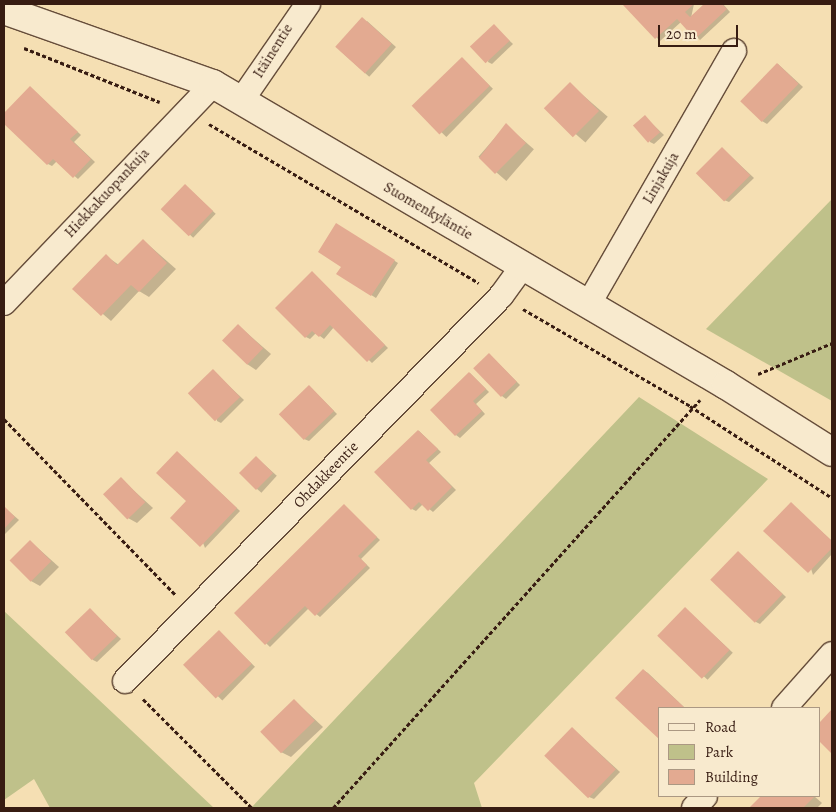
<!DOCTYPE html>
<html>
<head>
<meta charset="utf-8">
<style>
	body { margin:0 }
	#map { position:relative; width:836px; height:812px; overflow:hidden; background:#f5dfb3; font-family:Alegreya,serif }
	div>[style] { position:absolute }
	.green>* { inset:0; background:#bfc18a }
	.shadow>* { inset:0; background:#0003; transform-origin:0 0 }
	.building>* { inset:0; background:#e3aa91; transform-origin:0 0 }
	.path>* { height:3px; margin-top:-1.5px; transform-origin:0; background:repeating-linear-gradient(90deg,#371c12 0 4px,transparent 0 6.5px) }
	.roads { filter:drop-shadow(1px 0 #664d3a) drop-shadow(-1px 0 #664d3a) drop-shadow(0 1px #664d3a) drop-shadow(0 -1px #664d3a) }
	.street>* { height:24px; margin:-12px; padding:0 12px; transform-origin:12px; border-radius:12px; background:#f8eace }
	.secondary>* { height:28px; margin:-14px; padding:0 14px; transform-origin:14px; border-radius:14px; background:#f8eace }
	span { translate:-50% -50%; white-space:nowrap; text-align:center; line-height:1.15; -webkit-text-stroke:4.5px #f8eace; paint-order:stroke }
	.street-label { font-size:15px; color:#371c12 }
	.frame { position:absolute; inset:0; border:5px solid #371c12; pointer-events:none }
	.legend { position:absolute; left:658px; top:707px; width:162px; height:90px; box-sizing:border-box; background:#f8eace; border:1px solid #ab9883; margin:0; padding:6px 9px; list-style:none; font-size:15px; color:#371c12 }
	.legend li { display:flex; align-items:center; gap:10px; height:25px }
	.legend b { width:25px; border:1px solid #ab9883 }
	.scale { position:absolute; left:658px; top:25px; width:80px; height:22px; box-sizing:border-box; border:2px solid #371c12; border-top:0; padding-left:6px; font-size:15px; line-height:18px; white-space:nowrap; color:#371c12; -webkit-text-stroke:4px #f8eace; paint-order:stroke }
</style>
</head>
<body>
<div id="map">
	<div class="green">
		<i style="clip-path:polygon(832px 199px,832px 401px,706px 329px)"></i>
		<i style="clip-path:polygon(639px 397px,768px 479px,474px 783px,482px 808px,251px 808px)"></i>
		<i style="clip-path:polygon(4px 611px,98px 699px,214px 808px,50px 808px,34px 779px,4px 800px)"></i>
	</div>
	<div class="shadow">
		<i style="clip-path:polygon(694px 4px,691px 18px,706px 4px,723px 4px,730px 12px,700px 40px,681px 22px,660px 41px,625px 5px)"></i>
		<i style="left:367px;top:21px;width:39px;height:40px;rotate:42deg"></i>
		<i style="clip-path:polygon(494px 26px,513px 44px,492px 64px,488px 62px)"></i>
		<i style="left:462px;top:59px;width:43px;height:67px;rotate:44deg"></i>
		<i style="clip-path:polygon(778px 64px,803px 87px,767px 124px,762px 121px)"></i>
		<i style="left:570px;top:84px;width:50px;height:34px;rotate:41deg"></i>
		<i style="clip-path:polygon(30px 87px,81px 135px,74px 142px,95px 162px,78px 179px,57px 161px,52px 166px,48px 164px,4px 122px,4px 115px)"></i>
		<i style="clip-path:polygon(645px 117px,664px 135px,654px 144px,650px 142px)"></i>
		<i style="left:506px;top:125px;width:37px;height:42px;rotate:41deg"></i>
		<i style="clip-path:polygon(722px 148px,754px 178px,729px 202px,724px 200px)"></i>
		<i style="left:185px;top:185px;width:42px;height:33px;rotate:43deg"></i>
		<i style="clip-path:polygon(336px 224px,398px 263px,376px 298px,338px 274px,343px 266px)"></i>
		<i style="clip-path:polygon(143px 240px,176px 269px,149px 297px,139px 291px,111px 321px,74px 289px,106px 256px,119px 265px)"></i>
		<i style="clip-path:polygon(312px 273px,388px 348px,372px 363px,334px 327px,324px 339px,316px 333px,310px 339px,306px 337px)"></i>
		<i style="clip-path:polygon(239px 326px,271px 354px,256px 370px,247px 364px)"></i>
		<i style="clip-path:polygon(489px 354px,520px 385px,506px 399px,502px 396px)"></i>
		<i style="clip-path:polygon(213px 371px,244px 400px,221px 423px,217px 421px)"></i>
		<i style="clip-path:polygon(470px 373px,489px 392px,476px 404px,485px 414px,460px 438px,456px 435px)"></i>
		<i style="clip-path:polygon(309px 386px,337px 414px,309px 441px,304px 439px)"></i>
		<i style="clip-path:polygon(419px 431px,441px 452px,429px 463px,456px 490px,433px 512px,423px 504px,416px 511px,412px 509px)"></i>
		<i style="clip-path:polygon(177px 452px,240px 511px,205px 548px,187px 501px)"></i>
		<i style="left:256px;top:457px;width:28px;height:23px;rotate:42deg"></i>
		<i style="clip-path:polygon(121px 479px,153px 508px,137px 523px,128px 518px)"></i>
		<i style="clip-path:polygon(791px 504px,832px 541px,832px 554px,813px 575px)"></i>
		<i style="clip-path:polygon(344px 506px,380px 540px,361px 559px,370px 568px,320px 617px,309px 608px,270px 647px,235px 613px)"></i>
		<i style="clip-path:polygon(5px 508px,19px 520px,4px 535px,4px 509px)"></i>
		<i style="clip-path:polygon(30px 541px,59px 567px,40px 586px,31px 581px)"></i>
		<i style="clip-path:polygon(739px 553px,786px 597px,760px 624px,756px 622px)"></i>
		<i style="left:686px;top:609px;width:64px;height:37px;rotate:43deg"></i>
		<i style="clip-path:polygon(90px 610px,121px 639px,97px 662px,93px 660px)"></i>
		<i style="left:219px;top:632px;width:50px;height:47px;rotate:44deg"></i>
		<i style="clip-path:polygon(643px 670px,648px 673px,685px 708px,660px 708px)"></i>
		<i style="clip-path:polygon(294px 700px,323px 727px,291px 757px,281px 752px)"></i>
		<i style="clip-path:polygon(832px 711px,832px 752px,820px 740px,820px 724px)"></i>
		<i style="clip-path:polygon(572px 728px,620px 772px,594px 799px,589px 797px)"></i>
		<i style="clip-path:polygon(762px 796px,814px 796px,822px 803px,817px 808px,750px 808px)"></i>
	</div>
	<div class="building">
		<i style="clip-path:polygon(694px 4px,685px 12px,690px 17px,704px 4px,722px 4px,727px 9px,695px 39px,677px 19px,655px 39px,623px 5px)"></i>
		<i style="left:362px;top:17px;width:40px;height:40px;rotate:42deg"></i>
		<i style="left:494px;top:24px;width:23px;height:33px;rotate:47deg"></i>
		<i style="left:462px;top:57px;width:40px;height:70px;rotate:46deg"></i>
		<i style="left:777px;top:63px;width:30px;height:53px;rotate:44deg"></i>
		<i style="left:570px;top:82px;width:41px;height:37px;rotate:45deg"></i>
		<i style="clip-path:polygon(30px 86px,78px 132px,70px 139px,91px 159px,73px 178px,53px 159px,47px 165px,4px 124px,4px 113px)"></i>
		<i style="left:645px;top:115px;width:23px;height:16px;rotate:49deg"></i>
		<i style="clip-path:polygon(506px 123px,526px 143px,495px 174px,479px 158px)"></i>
		<i style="left:722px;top:147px;width:40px;height:37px;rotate:45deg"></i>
		<i style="left:185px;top:184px;width:39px;height:35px;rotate:44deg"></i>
		<i style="clip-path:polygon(336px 223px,395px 260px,371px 296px,336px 274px,341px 267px,318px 252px)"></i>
		<i style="clip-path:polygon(143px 239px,167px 263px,139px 292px,131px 285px,101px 316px,72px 289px,106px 254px,117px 265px)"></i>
		<i style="clip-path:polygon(312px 271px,385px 345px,367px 362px,330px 325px,319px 337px,312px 331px,305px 338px,275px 308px)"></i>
		<i style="left:238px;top:324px;width:35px;height:23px;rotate:44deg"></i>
		<i style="left:489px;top:353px;width:40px;height:22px;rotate:46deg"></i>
		<i style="left:213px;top:369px;width:39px;height:35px;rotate:46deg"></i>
		<i style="clip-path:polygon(469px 372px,486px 389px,473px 401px,482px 411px,455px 436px,430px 410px)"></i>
		<i style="left:309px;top:385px;width:36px;height:42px;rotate:46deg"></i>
		<i style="clip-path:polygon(418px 430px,438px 449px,426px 460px,452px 487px,428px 511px,419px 502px,411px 510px,374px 472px)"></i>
		<i style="clip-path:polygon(177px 451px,237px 508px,200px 547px,170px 518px,186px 501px,156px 473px)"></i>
		<i style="left:256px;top:456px;width:24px;height:24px;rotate:45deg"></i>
		<i style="left:121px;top:477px;width:35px;height:25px;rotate:46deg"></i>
		<i style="clip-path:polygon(791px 502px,832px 541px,832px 548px,808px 573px,763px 531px)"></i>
		<i style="clip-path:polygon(344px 504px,377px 537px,358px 556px,367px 565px,315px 616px,305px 606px,265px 645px,234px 613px)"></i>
		<i style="clip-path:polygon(4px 506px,15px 517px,4px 529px)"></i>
		<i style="left:30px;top:540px;width:30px;height:29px;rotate:45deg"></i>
		<i style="left:738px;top:551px;width:62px;height:40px;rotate:44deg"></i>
		<i style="left:685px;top:607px;width:62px;height:40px;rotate:44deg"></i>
		<i style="left:90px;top:608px;width:39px;height:35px;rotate:46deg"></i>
		<i style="left:219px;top:630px;width:47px;height:50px;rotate:46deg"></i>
		<i style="clip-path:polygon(643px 669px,685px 708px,660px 708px,660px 740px,615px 698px)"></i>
		<i style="left:294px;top:699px;width:30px;height:47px;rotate:46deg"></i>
		<i style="clip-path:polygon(832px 709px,832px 754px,820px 742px,820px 722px)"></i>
		<i style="left:572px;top:727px;width:61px;height:40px;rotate:44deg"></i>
		<i style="clip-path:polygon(761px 796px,812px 796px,814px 797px,803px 808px,749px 808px)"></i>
	</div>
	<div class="path">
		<i style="left:24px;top:48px;width:146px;rotate:21.7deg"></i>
		<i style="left:209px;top:124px;width:313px;rotate:30.5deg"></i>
		<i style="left:523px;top:309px;width:193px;rotate:30.1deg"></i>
		<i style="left:690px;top:406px;width:169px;rotate:32.9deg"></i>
		<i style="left:758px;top:374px;width:80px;rotate:-22.7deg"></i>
		<i style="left:4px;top:419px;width:245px;rotate:45.7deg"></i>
		<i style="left:143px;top:699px;width:154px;rotate:45deg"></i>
		<i style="left:333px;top:808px;width:549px;rotate:-48.03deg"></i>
	</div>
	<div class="roads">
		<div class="street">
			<i style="left:241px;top:101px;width:118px;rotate:-55.4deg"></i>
			<i style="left:4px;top:303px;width:303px;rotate:-46.3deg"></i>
			<i style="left:588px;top:305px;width:293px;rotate:-60.1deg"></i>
			<i style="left:125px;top:681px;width:538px;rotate:-45.68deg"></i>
			<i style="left:501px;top:296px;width:37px;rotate:-54deg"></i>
			<i style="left:784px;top:708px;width:72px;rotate:-48.4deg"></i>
			<i style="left:694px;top:808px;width:16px;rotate:-47deg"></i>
		</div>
		<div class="secondary">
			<i style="left:4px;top:10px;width:222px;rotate:19.5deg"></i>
			<i style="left:213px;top:84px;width:595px;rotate:30.4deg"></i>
			<i style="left:726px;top:385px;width:125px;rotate:32.3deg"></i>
		</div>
	</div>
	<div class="street-label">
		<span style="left:273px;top:51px;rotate:-58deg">Itäinentie</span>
		<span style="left:661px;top:178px;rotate:-60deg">Linjakuja</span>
		<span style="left:107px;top:193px;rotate:-47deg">Hiekkakuopankuja</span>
		<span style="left:428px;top:211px;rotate:30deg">Suomenkyläntie</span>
		<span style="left:326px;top:475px;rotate:-46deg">Ohdakkeentie</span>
	</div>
	<div class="frame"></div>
	<ul class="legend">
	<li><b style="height:6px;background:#f8eace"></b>Road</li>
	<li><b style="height:14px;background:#bfc18a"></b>Park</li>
	<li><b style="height:14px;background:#e3aa91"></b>Building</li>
	</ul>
	<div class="scale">20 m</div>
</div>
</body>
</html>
